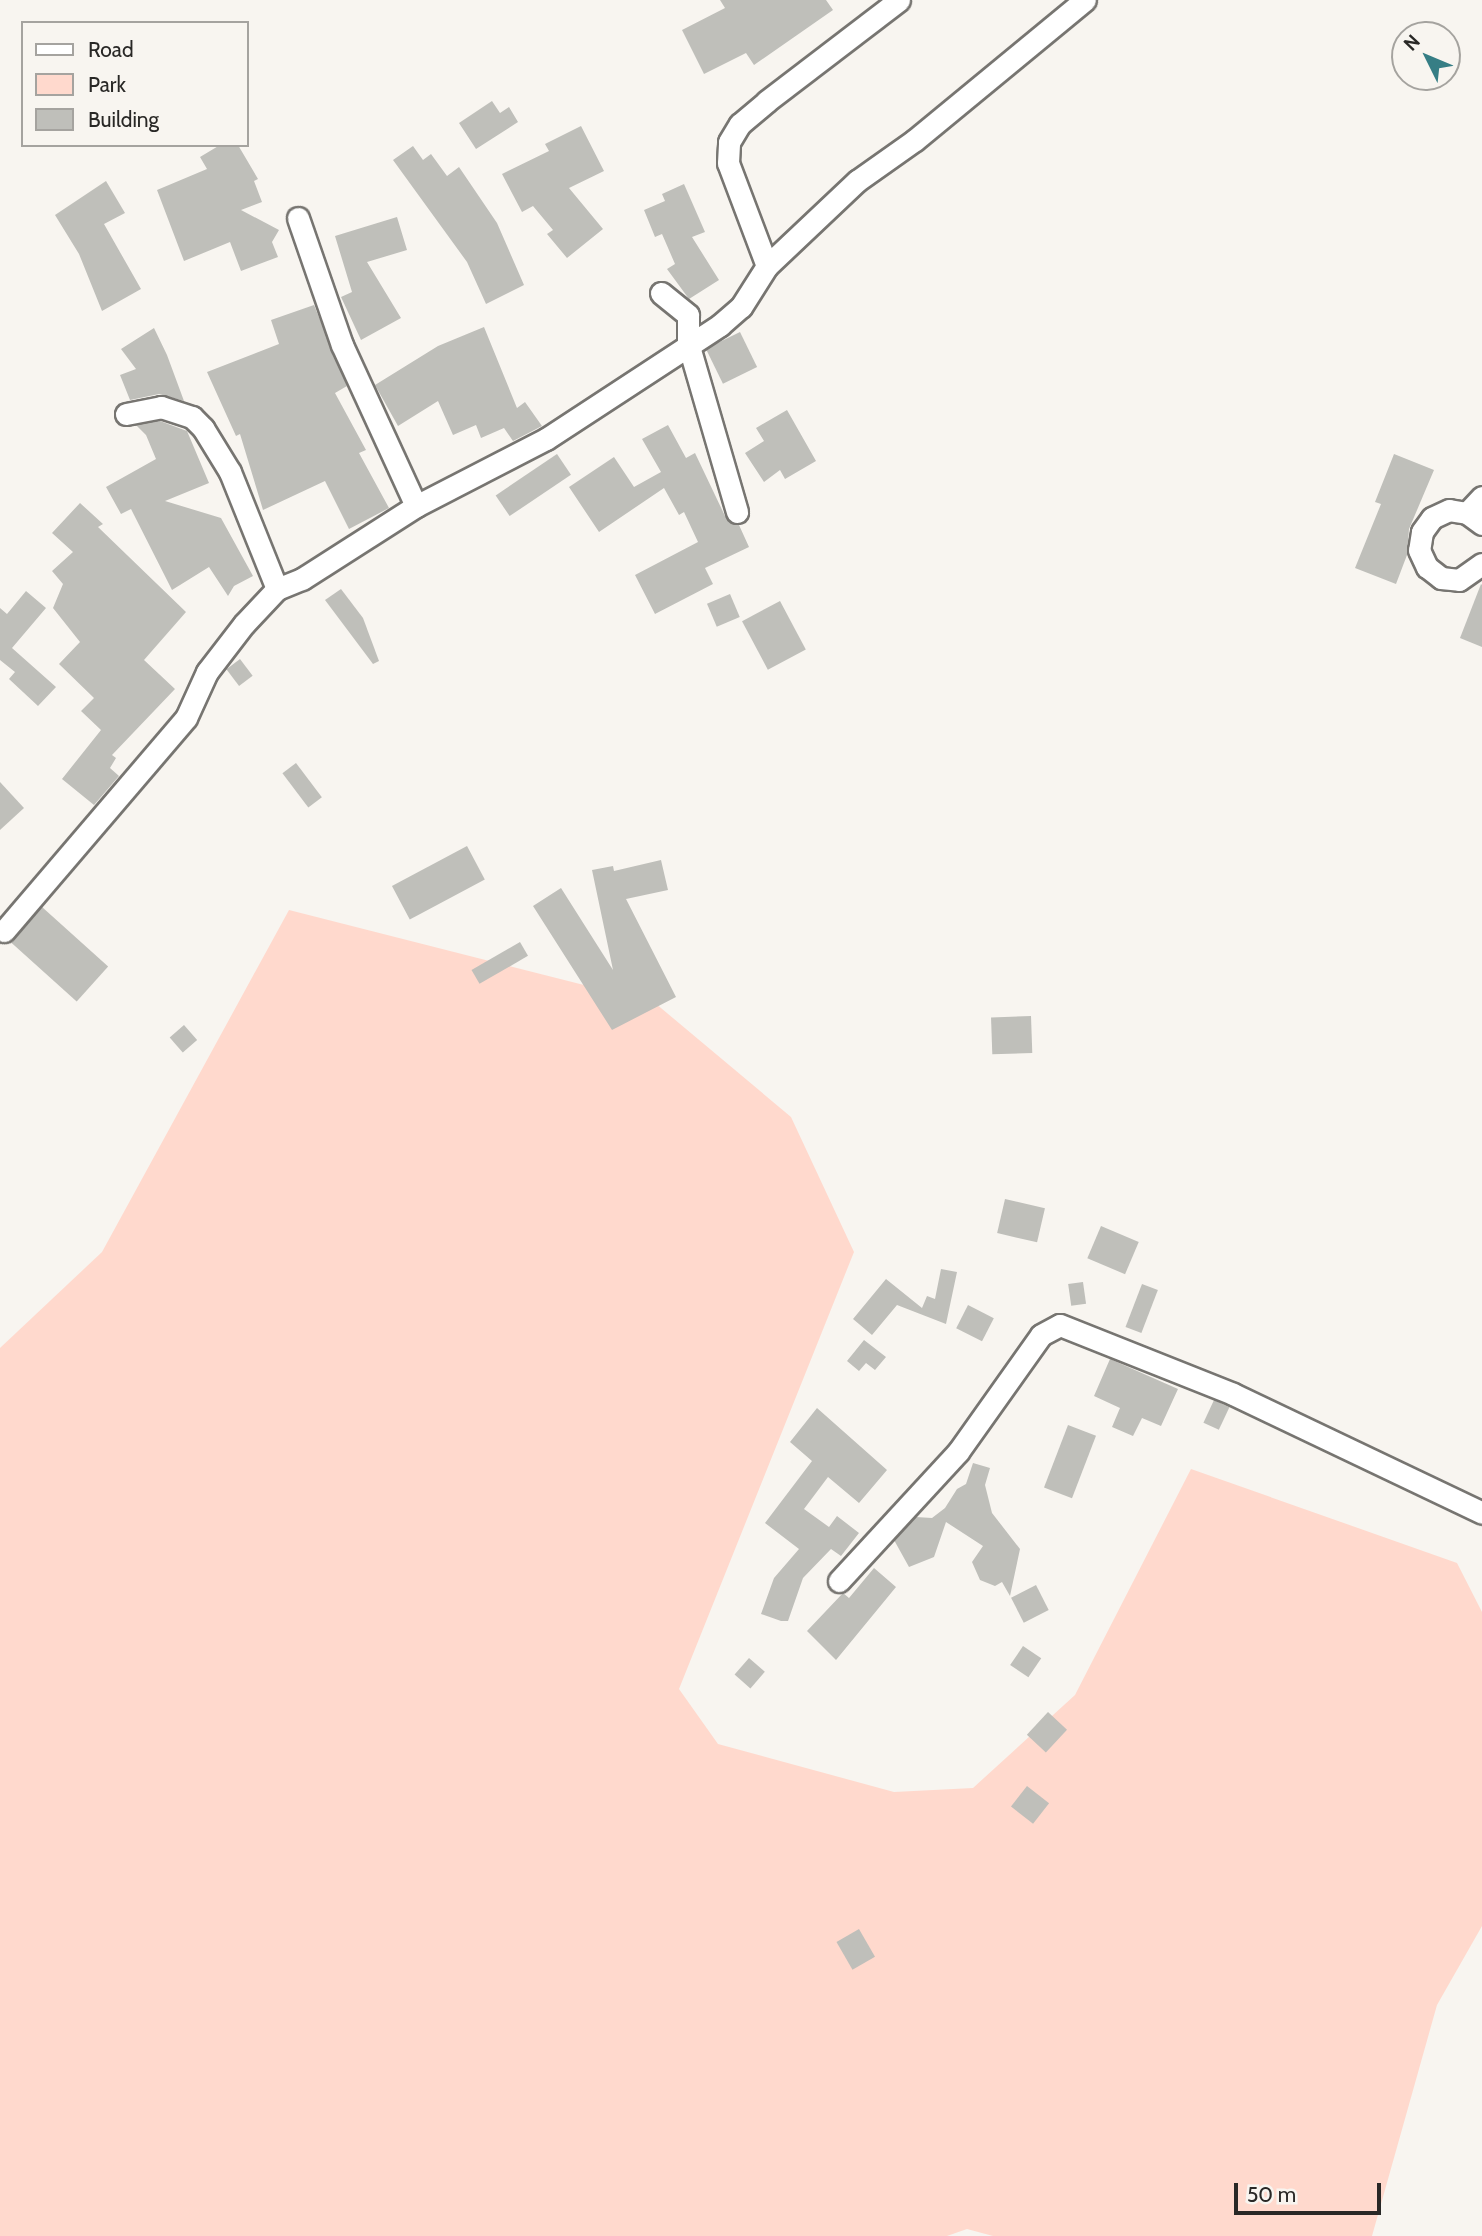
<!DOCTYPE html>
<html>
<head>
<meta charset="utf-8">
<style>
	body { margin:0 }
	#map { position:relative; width:1482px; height:2236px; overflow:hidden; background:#f8f5f0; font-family:Cabin,sans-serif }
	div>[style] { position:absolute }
	.green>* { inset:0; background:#ffd9cd }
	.building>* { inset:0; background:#bfbfba; transform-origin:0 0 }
	.roads { filter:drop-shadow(2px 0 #777571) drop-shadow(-2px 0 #777571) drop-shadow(0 2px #777571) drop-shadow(0 -2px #777571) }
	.street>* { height:21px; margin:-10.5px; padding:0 10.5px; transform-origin:10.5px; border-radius:10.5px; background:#fff }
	span { translate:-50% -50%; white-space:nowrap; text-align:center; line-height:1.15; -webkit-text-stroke:5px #f8f5f0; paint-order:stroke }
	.legend { position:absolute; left:21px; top:21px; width:228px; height:126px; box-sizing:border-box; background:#f8f5f0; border:2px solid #a5a39f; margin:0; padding:9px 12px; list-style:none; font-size:21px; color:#292826 }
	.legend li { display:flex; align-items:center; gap:14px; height:35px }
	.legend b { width:35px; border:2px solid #a5a39f }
	.north { position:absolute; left:1391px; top:21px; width:70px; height:70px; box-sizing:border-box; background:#f8f5f0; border:2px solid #a5a39f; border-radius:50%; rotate:313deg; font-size:19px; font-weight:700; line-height:28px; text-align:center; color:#292826 }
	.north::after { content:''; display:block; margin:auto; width:24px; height:32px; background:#367e85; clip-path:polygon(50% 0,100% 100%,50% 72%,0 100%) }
	.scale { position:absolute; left:1234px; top:2183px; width:147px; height:32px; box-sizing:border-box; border:4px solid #292826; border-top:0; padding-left:9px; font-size:21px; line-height:24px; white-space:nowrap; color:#292826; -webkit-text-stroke:5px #f8f5f0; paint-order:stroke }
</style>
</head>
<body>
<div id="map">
	<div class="green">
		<i style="clip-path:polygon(289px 910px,655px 1003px,791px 1117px,854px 1252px,679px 1689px,718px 1744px,894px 1792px,973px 1788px,1075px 1695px,1191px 1469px,1457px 1563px,1482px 1612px,1482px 1926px,1437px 2005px,1372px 2236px,993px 2236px,967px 2229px,947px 2236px,0 2236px,0 1348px,102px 1252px)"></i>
	</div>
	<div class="building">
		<i style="clip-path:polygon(720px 0,826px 0,833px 10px,754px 65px,746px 53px,704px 74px,682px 30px,725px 8px)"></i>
		<i style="clip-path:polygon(492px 101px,500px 113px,509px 107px,518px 122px,476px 149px,459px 123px)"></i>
		<i style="clip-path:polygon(581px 126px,604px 171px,569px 188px,603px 229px,567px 258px,547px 234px,553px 230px,533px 206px,522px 212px,502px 174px,549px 151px,545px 144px)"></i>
		<i style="clip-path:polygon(220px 145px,238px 145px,258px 179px,254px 181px,262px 202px,241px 210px,279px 230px,272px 242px,278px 257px,241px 271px,230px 242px,184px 261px,157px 190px,207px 169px,200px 157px)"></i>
		<i style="clip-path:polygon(413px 146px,423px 160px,431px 154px,447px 176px,459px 167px,497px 223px,524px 285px,486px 304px,467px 262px,393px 160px)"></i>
		<i style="clip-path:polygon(106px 181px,125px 213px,104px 224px,141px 289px,102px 311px,79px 254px,55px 215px)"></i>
		<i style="clip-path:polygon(684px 184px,705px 232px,692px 237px,719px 280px,689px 299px,667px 269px,675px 264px,662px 234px,655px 237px,644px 210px,665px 201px,662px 194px)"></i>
		<i style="clip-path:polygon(397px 217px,407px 250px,367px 262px,401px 318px,361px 340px,341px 297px,352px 292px,335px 236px)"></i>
		<i style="clip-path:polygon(314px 305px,347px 386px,335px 393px,366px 450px,359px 453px,389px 508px,349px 529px,325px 481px,263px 510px,240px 434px,236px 436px,207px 372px,279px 344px,271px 320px)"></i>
		<i style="clip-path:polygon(484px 327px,517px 408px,525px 402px,542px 426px,513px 441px,504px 428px,481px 438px,476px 425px,453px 435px,438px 401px,398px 426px,375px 385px,438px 346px)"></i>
		<i style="clip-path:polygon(154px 328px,167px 355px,184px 401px,159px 394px,130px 400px,120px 375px,136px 369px,121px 349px)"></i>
		<i style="left:740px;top:332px;width:39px;height:38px;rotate:64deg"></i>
		<i style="clip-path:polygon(787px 410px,816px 461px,785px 479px,780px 470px,764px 482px,745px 453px,764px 441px,756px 428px)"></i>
		<i style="clip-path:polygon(160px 421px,187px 431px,209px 483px,165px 501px,221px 518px,253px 576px,234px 586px,228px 596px,209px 567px,172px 590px,131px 509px,121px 514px,106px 487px,156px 459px,146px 435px,136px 425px)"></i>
		<i style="clip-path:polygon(668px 425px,686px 458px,695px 453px,725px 516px,739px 525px,749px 547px,705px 568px,713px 584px,655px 614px,635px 575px,698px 542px,684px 512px,679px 515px,664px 488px,599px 532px,569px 487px,614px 457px,634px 487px,661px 472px,642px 439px)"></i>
		<i style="left:557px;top:454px;width:25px;height:74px;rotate:56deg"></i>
		<i style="clip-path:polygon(1394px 454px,1434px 470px,1409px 529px,1407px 555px,1396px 584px,1355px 568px,1381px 504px,1375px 502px)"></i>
		<i style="clip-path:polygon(80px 503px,103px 524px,98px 527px,186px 612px,144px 660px,175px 689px,112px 755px,116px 758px,110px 768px,119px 776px,94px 805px,62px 779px,101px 730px,81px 711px,94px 698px,59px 664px,80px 642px,53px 608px,63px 584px,52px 571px,73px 552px,52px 533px)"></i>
		<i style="clip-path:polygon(1481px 584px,1482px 585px,1482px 647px,1460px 638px)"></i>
		<i style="clip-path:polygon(341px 589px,363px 618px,379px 661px,373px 664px,325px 600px)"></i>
		<i style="clip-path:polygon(26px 591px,46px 608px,12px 648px,56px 687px,38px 706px,9px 679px,15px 672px,0 660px,0 608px,7px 614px)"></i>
		<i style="left:730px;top:594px;width:25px;height:25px;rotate:67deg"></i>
		<i style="left:780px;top:601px;width:55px;height:43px;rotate:62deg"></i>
		<i style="left:240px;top:659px;width:21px;height:17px;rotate:53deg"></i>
		<i style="left:296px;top:763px;width:43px;height:17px;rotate:53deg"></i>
		<i style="clip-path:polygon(0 782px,24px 808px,0 830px)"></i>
		<i style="left:467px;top:846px;width:38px;height:85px;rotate:62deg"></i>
		<i style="clip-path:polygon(661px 860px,668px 890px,626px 899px,676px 997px,612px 1030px,533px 906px,561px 888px,613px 970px,592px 870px,613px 866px,614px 871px)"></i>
		<i style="left:42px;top:907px;width:89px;height:47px;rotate:42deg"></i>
		<i style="left:520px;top:942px;width:16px;height:56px;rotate:60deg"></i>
		<i style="left:1031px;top:1016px;width:37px;height:40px;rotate:88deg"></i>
		<i style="left:184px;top:1025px;width:20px;height:19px;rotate:49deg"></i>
		<i style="left:1005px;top:1199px;width:41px;height:35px;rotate:13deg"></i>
		<i style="left:1101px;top:1226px;width:41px;height:35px;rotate:23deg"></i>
		<i style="clip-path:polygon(941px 1269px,957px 1272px,946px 1324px,897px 1305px,872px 1335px,853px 1319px,886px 1279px,922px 1308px,927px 1296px,935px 1299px)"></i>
		<i style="left:1083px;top:1282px;width:22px;height:15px;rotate:82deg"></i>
		<i style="left:1142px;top:1284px;width:17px;height:46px;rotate:21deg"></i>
		<i style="left:968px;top:1305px;width:29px;height:26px;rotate:27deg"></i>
		<i style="clip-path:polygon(864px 1340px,886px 1357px,875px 1370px,866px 1363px,859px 1371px,847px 1361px)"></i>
		<i style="clip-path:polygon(1110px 1359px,1178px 1389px,1161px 1426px,1142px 1418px,1133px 1436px,1112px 1427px,1120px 1408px,1094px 1396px)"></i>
		<i style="left:1214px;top:1400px;width:17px;height:25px;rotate:25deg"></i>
		<i style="clip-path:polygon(817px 1408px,887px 1470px,859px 1503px,828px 1477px,804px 1509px,829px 1527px,837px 1516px,859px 1533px,841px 1556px,831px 1549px,803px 1578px,788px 1621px,781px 1621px,761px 1614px,774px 1578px,799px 1549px,765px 1523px,812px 1461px,790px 1442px)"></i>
		<i style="left:1068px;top:1425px;width:30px;height:67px;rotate:21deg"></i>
		<i style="clip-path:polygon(973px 1463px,990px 1468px,985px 1485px,992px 1513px,1020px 1549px,1010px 1596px,1002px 1582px,995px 1586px,980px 1580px,972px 1562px,983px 1546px,946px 1522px,934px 1557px,909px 1567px,894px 1540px,916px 1517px,932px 1518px,945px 1508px,957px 1489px,966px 1484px)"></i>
		<i style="clip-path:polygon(874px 1568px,896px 1587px,836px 1660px,807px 1631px,843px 1593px,849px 1598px)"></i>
		<i style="left:1036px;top:1585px;width:28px;height:28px;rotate:63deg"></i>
		<i style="left:1023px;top:1646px;width:22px;height:23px;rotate:34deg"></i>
		<i style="left:749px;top:1658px;width:21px;height:22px;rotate:41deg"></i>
		<i style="left:1048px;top:1712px;width:26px;height:31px;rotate:43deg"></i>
		<i style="left:1027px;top:1786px;width:28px;height:26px;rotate:38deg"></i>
		<i style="left:859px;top:1929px;width:32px;height:26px;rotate:60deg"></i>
	</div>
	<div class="roads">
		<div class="street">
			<i style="left:298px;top:218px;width:134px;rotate:70.9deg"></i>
			<i style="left:342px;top:345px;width:177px;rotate:65.3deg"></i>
			<i style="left:767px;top:266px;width:124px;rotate:-43.4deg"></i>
			<i style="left:857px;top:181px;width:71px;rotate:-35.3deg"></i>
			<i style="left:915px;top:140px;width:220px;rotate:-39.5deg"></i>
			<i style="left:661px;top:293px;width:35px;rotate:39deg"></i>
			<i style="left:688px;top:315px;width:28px;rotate:90deg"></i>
			<i style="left:688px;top:343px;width:176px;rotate:73.8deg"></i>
			<i style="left:126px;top:414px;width:36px;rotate:-11deg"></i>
			<i style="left:161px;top:407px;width:33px;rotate:18deg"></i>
			<i style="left:192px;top:417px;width:16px;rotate:45deg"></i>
			<i style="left:203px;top:428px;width:52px;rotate:58.5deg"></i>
			<i style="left:230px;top:472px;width:126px;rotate:68.1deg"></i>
			<i style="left:1467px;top:513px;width:22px;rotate:-47deg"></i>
			<i style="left:1482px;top:524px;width:19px;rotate:-144deg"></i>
			<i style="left:1467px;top:513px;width:18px;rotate:-171deg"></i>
			<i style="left:1449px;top:510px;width:19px;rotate:155deg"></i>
			<i style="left:1432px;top:518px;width:17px;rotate:126deg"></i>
			<i style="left:1422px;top:532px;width:18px;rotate:99deg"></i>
			<i style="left:1419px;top:550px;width:19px;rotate:65deg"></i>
			<i style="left:1427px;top:567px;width:18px;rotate:38deg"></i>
			<i style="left:1441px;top:578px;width:18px;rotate:6deg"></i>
			<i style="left:1459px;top:580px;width:28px;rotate:-35deg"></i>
			<i style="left:4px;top:931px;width:280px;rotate:-49.5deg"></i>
			<i style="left:186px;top:718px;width:51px;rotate:-65.5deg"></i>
			<i style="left:207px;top:672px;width:61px;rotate:-52.4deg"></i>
			<i style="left:244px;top:624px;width:48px;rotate:-46.7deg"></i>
			<i style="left:277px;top:589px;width:27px;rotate:-22deg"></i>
			<i style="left:302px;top:579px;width:135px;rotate:-32.6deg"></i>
			<i style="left:416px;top:506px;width:146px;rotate:-27.3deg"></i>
			<i style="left:546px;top:439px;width:208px;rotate:-33.2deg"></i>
			<i style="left:720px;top:325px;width:28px;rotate:-41deg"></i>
			<i style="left:741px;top:307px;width:49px;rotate:-57.6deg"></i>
			<i style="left:767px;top:266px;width:110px;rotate:-110.7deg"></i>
			<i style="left:728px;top:163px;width:21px;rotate:-87deg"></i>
			<i style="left:729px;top:142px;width:21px;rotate:-59deg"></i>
			<i style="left:740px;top:124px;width:35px;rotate:-40deg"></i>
			<i style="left:767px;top:101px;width:166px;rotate:-37.4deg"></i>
			<i style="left:839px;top:1581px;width:176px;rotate:-47.3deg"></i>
			<i style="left:958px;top:1452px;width:143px;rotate:-54.6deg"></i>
			<i style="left:1041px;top:1335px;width:21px;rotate:-28deg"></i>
			<i style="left:1060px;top:1325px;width:186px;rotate:21.7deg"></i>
			<i style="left:1233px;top:1394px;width:276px;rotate:25.5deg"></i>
		</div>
	</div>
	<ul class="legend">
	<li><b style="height:9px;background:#fff"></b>Road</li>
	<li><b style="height:19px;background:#ffd9cd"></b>Park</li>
	<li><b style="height:19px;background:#bfbfba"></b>Building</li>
	</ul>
	<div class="north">N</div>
	<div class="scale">50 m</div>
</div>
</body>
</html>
